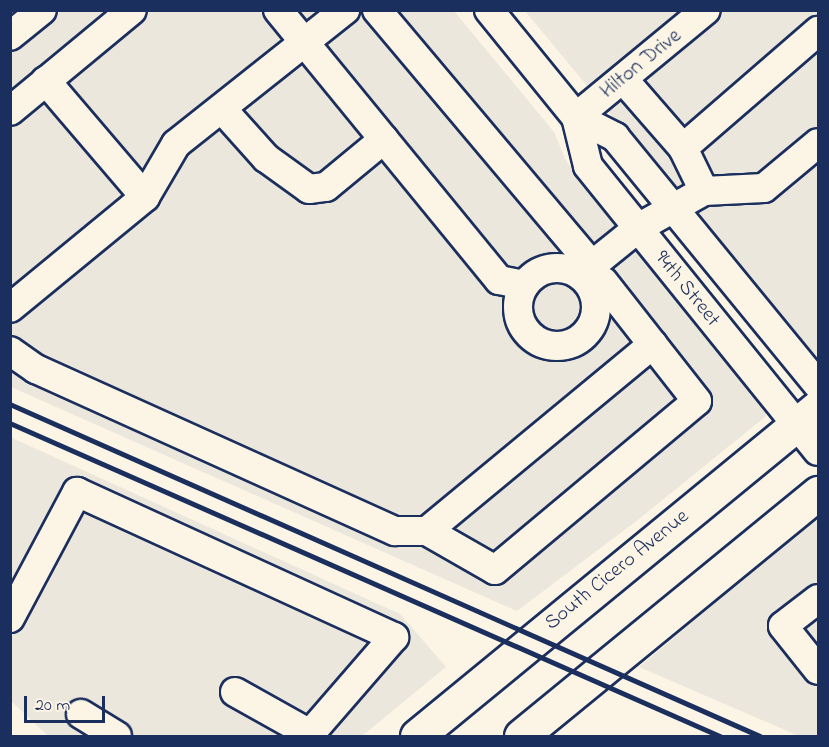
<!DOCTYPE html>
<html>
<head>
<meta charset="utf-8">
<style>
	body { margin:0 }
	#map { position:relative; width:829px; height:747px; overflow:hidden; background:#fcf5e5; font-family:"Indie Flower",sans-serif }
	div>[style] { position:absolute }
	.built>* { inset:0; background:#ece7dc }
	.roads { filter:drop-shadow(2px 0 #1b2f5e) drop-shadow(-2px 0 #1b2f5e) drop-shadow(0 2px #1b2f5e) drop-shadow(0 -2px #1b2f5e) }
	.minor>* { height:28px; margin:-14px; padding:0 14px; transform-origin:14px; border-radius:14px; background:#fcf5e5 }
	.minor>.ring { margin:-14px; padding:0; box-sizing:content-box; background:none; border:28px solid #fcf5e5; border-radius:50% }
	.major>* { height:33px; margin:-16.5px; padding:0 16.5px; transform-origin:16.5px; border-radius:16.5px; background:#fcf5e5 }
	.rail>* { height:4.5px; margin:-2.25px; padding:0 2.25px; transform-origin:2.25px; border-radius:2.25px; background:#1b2f5e }
	span { translate:-50% -50%; white-space:nowrap; text-align:center; line-height:1.15; -webkit-text-stroke:4.5px #fcf5e5; paint-order:stroke }
	.street-label { font-size:21px; color:#1b2f5e }
	.frame { position:absolute; inset:0; border:12px solid #1b2f5e; pointer-events:none }
	.scale { position:absolute; left:24px; top:696px; width:81px; height:27px; box-sizing:border-box; border:3px solid #1b2f5e; border-top:0; padding-left:8px; font-size:18px; line-height:21px; white-space:nowrap; color:#1b2f5e; -webkit-text-stroke:4px #fcf5e5; paint-order:stroke }
</style>
</head>
<body>
<div id="map">
	<div class="built">
		<i style="clip-path:polygon(61px 11px,454px 11px,554px 132px,566px 161px,763px 396px,767px 406px,765px 417px,639px 519px,517px 611px,11px 387px,10px 52px)"></i>
		<i style="clip-path:polygon(525px 11px,818px 11px,818px 364px)"></i>
		<i style="clip-path:polygon(10px 437px,400px 614px,446px 667px,362px 736px,48px 736px,11px 701px)"></i>
		<i style="clip-path:polygon(818px 517px,818px 736px,799px 736px,639px 667px)"></i>
	</div>
	<div class="roads">
		<div class="minor">
			<i style="left:278px;top:10px;width:349px;rotate:50.7deg"></i>
			<i style="left:499px;top:280px;width:26px;rotate:11deg"></i>
			<i style="left:377px;top:10px;width:334px;rotate:49.9deg"></i>
			<i style="left:489px;top:10px;width:138px;rotate:50.9deg"></i>
			<i style="left:576px;top:117px;width:44px;rotate:27.1deg"></i>
			<i style="left:615px;top:137px;width:320px;rotate:50.7deg"></i>
			<i style="left:10px;top:36px;width:41px;rotate:-39.1deg"></i>
			<i style="left:623px;top:79px;width:91px;rotate:49deg"></i>
			<i style="left:683px;top:148px;width:179px;rotate:-40.9deg"></i>
			<i style="left:222px;top:109px;width:66px;rotate:48.1deg"></i>
			<i style="left:266px;top:158px;width:53px;rotate:35.8deg"></i>
			<i style="left:309px;top:189px;width:17px;rotate:-7deg"></i>
			<i style="left:326px;top:187px;width:75px;rotate:-39.6deg"></i>
			<i style="left:10px;top:111px;width:158px;rotate:-39.6deg"></i>
			<i style="left:576px;top:117px;width:50px;rotate:76.2deg"></i>
			<i style="left:588px;top:166px;width:366px;rotate:51.1deg"></i>
			<i style="left:576px;top:117px;width:168px;rotate:-39.5deg"></i>
			<i style="left:683px;top:148px;width:48px;rotate:64deg"></i>
			<i style="left:145px;top:197px;width:61px;rotate:-59.7deg"></i>
			<i style="left:176px;top:144px;width:216px;rotate:-38.4deg"></i>
			<i class="ring" style="left:518px;top:268px;width:50px;height:50px"></i>
			<i style="left:580px;top:275px;width:75px;rotate:-39deg"></i>
			<i style="left:638px;top:228px;width:76px;rotate:-29.3deg"></i>
			<i style="left:704px;top:191px;width:60px;rotate:-2.9deg"></i>
			<i style="left:764px;top:188px;width:70px;rotate:-39.8deg"></i>
			<i style="left:10px;top:308px;width:175px;rotate:-39.4deg"></i>
			<i style="left:145px;top:197px;width:153px;rotate:-130.5deg"></i>
			<i style="left:10px;top:351px;width:32px;rotate:35deg"></i>
			<i style="left:36px;top:369px;width:394px;rotate:24.3deg"></i>
			<i style="left:395px;top:531px;width:32px"></i>
			<i style="left:427px;top:531px;width:78px;rotate:29.8deg"></i>
			<i style="left:495px;top:570px;width:263px;rotate:-39.9deg"></i>
			<i style="left:697px;top:401px;width:152px;rotate:-128.1deg"></i>
			<i style="left:427px;top:531px;width:293px;rotate:-39.6deg"></i>
			<i style="left:818px;top:599px;width:44px;rotate:142.4deg"></i>
			<i style="left:783px;top:626px;width:56px;rotate:51.5deg"></i>
			<i style="left:10px;top:618px;width:143px;rotate:-62deg"></i>
			<i style="left:77px;top:492px;width:349px;rotate:24.6deg"></i>
			<i style="left:394px;top:637px;width:128px;rotate:130.9deg"></i>
			<i style="left:310px;top:734px;width:3px;rotate:45deg"></i>
			<i style="left:235px;top:692px;width:86px;rotate:29.2deg"></i>
			<i style="left:310px;top:734px;width:4px;rotate:153deg"></i>
			<i style="left:81px;top:714px;width:42px;rotate:31.4deg"></i>
		</div>
		<div class="major">
			<i style="left:417px;top:736px;width:519px;rotate:-39.37deg"></i>
			<i style="left:521px;top:736px;width:384px;rotate:-39.3deg"></i>
		</div>
	</div>
	<div class="rail">
		<i style="left:10px;top:404px;width:820px;rotate:23.88deg"></i>
		<i style="left:10px;top:423px;width:776px;rotate:23.79deg"></i>
	</div>
	<div class="street-label">
		<span style="left:641px;top:64px;rotate:-39deg">Hilton Drive</span>
		<span style="left:687px;top:289px;rotate:51deg">94th Street</span>
		<span style="left:617px;top:570px;rotate:-39deg">South Cicero Avenue</span>
	</div>
	<div class="frame"></div>
	<div class="scale">20 m</div>
</div>
</body>
</html>
